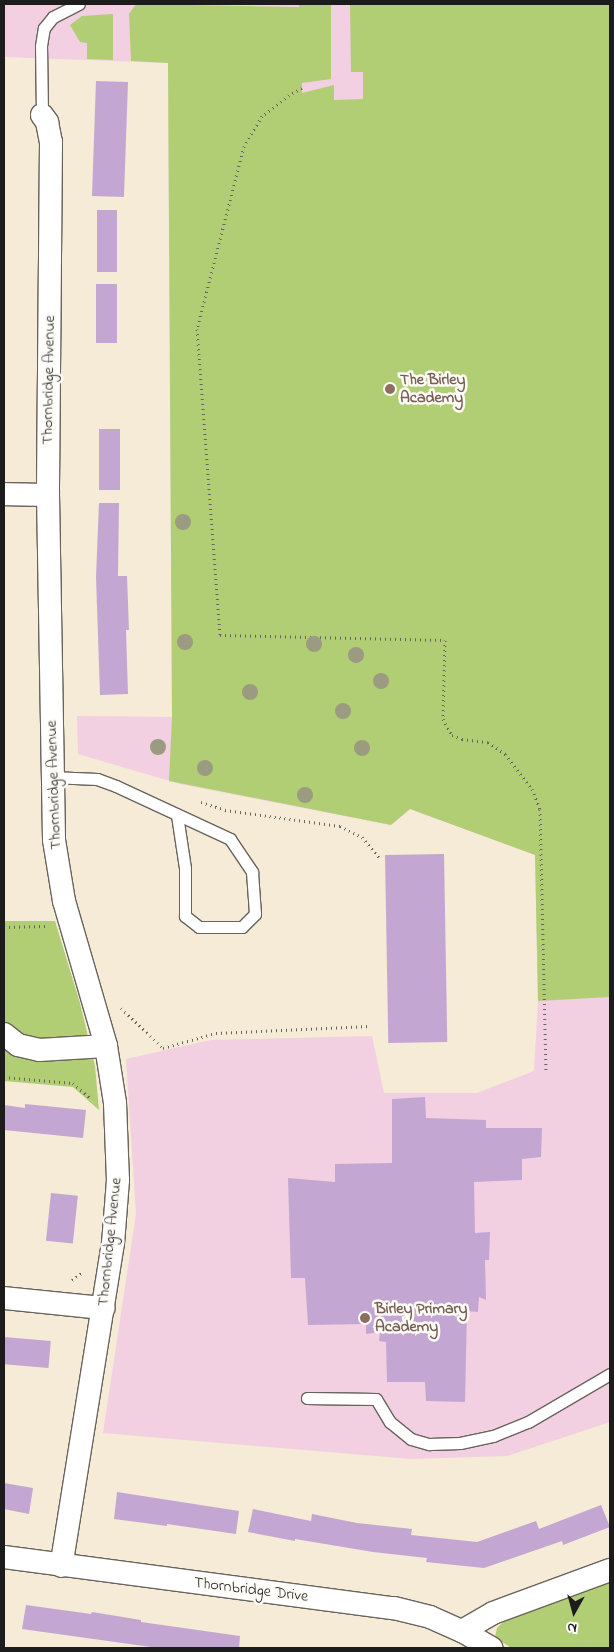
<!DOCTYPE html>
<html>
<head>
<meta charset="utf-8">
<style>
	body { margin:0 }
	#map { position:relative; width:614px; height:1652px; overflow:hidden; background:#f5ebd7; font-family:"Indie Flower",sans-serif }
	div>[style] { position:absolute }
	.built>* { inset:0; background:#f2cfe1 }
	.green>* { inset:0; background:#b2ce74 }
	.building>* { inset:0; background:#c4a6d3; transform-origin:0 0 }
	.path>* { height:3px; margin-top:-1.5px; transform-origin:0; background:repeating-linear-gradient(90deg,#68645d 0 1px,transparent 0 5px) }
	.roads { filter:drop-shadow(1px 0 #68645d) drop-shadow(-1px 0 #68645d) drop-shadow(0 1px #68645d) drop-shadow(0 -1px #68645d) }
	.service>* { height:11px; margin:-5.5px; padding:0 5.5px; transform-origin:5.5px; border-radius:5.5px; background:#fff }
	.minor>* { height:22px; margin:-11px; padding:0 11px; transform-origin:11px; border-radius:11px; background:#fff }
	.trees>* { width:16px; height:16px; margin:-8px; border-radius:50%; background:#9a9b81 }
	.dots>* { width:14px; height:14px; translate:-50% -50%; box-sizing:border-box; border:2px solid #fdfcf7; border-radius:50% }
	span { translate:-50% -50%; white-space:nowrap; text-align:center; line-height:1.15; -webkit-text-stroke:5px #fdfcf7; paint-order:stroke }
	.street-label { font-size:16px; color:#1c1c1c }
	.education-label { font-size:16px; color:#785e54; font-weight:700 }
	.left { translate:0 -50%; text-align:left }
	.frame { position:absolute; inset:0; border:5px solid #1c1c1c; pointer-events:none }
	.north { position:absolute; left:549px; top:1587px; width:50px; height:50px; -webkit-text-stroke:4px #fdfcf7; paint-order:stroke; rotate:187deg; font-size:14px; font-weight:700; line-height:20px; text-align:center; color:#1c1c1c }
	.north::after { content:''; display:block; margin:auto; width:18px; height:22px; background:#1c1c1c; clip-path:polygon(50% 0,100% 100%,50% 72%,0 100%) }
</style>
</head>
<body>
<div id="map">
	<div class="built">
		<i style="clip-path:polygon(4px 4px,610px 4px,610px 1422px,507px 1456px,411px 1459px,103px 1433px,136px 1214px,126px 1059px,211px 1040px,372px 1036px,384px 1093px,477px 1093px,534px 1071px,538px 1001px,535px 855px,410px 809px,391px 825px,180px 784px,78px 754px,77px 716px,172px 717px,168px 63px,4px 57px)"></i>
	</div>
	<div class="green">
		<i style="clip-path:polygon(136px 4px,299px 7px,299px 4px,331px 4px,331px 79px,302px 83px,302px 93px,334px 85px,334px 100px,363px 99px,363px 72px,351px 72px,350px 4px,610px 4px,610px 997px,538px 1001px,535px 855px,410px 809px,391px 825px,169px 781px,172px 717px,168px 63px,131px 61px,129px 14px)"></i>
		<i style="clip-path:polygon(113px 14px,113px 60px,87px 59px,87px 43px,80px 42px,70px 25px,82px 16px)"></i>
		<i style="clip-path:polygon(4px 921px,55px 921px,80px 1003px,95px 1066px,99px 1110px,73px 1087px,4px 1081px)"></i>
		<i style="clip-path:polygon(610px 1582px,610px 1648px,511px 1648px,495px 1637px,497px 1628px,504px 1621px)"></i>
	</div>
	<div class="building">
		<i style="left:96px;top:81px;width:32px;height:115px;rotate:2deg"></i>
		<i style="left:97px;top:210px;width:20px;height:62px"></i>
		<i style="left:96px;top:284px;width:21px;height:59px"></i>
		<i style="left:99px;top:429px;width:21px;height:61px"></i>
		<i style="clip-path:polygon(99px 503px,119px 503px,118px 576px,127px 576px,129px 630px,126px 630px,128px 694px,100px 695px,96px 577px)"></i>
		<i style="left:444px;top:854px;width:188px;height:59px;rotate:89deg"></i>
		<i style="clip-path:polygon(425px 1097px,426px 1118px,486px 1120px,486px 1128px,542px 1128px,541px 1157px,522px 1159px,522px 1180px,474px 1182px,475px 1233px,490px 1232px,489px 1260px,485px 1260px,486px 1300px,479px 1297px,478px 1312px,467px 1311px,465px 1402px,426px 1401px,425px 1382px,387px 1382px,386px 1342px,379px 1341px,380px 1332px,366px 1334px,366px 1324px,308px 1325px,305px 1278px,291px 1278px,288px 1178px,335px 1182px,335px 1164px,392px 1163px,392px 1099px)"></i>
		<i style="clip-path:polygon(25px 1104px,86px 1110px,83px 1138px,4px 1130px,4px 1105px,25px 1108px)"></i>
		<i style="left:51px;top:1193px;width:27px;height:48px;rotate:6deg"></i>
		<i style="left:4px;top:1337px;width:47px;height:27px;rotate:5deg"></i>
		<i style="clip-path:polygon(4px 1483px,33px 1488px,29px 1514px,4px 1509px)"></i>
		<i style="clip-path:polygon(117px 1492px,239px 1511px,236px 1534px,167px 1524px,167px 1526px,114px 1519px)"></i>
		<i style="clip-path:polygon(601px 1505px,610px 1527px,563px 1545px,562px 1541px,484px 1568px,426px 1562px,427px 1558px,373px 1552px,295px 1539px,295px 1541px,248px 1532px,253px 1509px,311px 1521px,312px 1514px,357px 1523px,412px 1529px,411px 1535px,477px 1542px,536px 1521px,539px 1529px)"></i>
		<i style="clip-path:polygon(26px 1605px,91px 1614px,92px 1612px,141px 1620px,141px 1622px,240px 1636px,239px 1648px,158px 1648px,22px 1629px)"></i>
	</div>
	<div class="path">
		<i style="left:302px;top:88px;width:15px;rotate:152deg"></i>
		<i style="left:289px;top:95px;width:34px;rotate:142deg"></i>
		<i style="left:262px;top:116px;width:35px;rotate:121deg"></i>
		<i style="left:244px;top:146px;width:189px;rotate:104.4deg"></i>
		<i style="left:197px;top:329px;width:307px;rotate:85.7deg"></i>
		<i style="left:220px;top:635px;width:225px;rotate:1.3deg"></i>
		<i style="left:445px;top:640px;width:79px;rotate:91.5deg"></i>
		<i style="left:443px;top:719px;width:18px;rotate:61deg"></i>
		<i style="left:452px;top:735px;width:11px;rotate:22deg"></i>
		<i style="left:462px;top:739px;width:26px;rotate:7deg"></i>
		<i style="left:488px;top:742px;width:21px;rotate:35deg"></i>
		<i style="left:505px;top:754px;width:44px;rotate:52.4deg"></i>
		<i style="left:532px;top:789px;width:22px;rotate:68deg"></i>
		<i style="left:540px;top:809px;width:261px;rotate:88.7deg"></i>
		<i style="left:201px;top:802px;width:25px;rotate:18deg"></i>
		<i style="left:225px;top:810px;width:116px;rotate:7.9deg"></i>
		<i style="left:340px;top:826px;width:25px;rotate:27deg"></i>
		<i style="left:362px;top:837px;width:26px;rotate:50deg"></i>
		<i style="left:4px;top:927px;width:42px;rotate:-1.4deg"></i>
		<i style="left:121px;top:1008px;width:58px;rotate:43.6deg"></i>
		<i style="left:163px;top:1048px;width:55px;rotate:-15.8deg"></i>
		<i style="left:216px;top:1033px;width:154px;rotate:-2.6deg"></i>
		<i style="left:4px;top:1077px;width:69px;rotate:5deg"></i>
		<i style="left:73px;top:1083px;width:23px;rotate:41deg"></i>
		<i style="left:72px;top:1280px;width:14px;rotate:-36deg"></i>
	</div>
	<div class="roads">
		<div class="service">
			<i style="left:42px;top:115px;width:69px;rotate:-90.8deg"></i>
			<i style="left:41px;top:46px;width:18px;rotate:-81deg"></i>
			<i style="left:44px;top:28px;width:14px;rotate:-51deg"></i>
			<i style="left:53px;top:17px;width:29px;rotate:-27deg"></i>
			<i style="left:51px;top:777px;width:46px;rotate:2.5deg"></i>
			<i style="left:97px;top:779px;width:20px;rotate:20deg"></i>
			<i style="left:116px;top:786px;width:126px;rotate:24.9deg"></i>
			<i style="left:230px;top:839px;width:40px;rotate:56deg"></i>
			<i style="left:252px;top:872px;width:42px;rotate:85.9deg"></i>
			<i style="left:255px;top:914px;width:18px;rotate:135deg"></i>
			<i style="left:242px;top:927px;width:43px;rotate:180deg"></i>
			<i style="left:199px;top:927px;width:18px;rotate:-142deg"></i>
			<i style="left:185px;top:916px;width:48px;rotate:-90deg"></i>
			<i style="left:185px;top:868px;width:54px;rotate:-98.6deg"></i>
			<i style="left:307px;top:1398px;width:69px;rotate:0.8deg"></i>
			<i style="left:376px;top:1399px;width:27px;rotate:59deg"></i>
			<i style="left:390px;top:1422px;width:27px;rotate:39deg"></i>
			<i style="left:411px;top:1439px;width:19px;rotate:16deg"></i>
			<i style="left:429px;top:1444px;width:31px;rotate:-2deg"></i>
			<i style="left:460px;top:1443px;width:34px;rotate:-12deg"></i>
			<i style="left:493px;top:1436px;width:38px;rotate:-22deg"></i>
			<i style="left:528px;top:1422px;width:95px;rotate:-30.3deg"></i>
		</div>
		<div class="minor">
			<i style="left:42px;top:115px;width:9px;rotate:54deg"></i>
			<i style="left:47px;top:122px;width:20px;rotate:79deg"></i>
			<i style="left:51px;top:142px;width:353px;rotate:90.5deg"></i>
			<i style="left:48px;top:495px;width:345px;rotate:89deg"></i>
			<i style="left:54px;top:840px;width:62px;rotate:80.7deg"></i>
			<i style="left:64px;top:901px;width:151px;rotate:73.8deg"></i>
			<i style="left:106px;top:1046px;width:58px;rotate:81deg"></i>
			<i style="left:115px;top:1103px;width:77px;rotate:87.8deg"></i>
			<i style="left:118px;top:1180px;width:63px;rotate:94.5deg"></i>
			<i style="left:113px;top:1243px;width:327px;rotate:99.1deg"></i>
			<i style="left:4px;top:494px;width:44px;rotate:1.3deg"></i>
			<i style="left:4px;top:1034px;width:18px;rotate:38deg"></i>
			<i style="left:18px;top:1045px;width:22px;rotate:13deg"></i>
			<i style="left:39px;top:1050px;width:67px;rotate:-3.4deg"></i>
			<i style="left:4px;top:1298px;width:100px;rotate:5.8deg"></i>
			<i style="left:4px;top:1557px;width:393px;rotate:7.5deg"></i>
			<i style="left:394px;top:1608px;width:37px;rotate:14deg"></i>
			<i style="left:430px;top:1617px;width:35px;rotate:24deg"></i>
			<i style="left:462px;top:1631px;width:34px;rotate:30deg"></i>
			<i style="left:462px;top:1631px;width:36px;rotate:-30deg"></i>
			<i style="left:493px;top:1613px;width:125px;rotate:-20.2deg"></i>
		</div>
	</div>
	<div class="trees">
		<i style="left:183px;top:522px"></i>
		<i style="left:185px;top:642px"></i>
		<i style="left:314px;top:644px"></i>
		<i style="left:356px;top:655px"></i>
		<i style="left:381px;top:681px"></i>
		<i style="left:250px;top:692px"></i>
		<i style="left:343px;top:711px"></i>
		<i style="left:158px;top:747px"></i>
		<i style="left:362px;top:748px"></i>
		<i style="left:205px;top:768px"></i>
		<i style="left:305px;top:795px"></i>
	</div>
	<div class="dots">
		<i style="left:390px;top:389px;background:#8d6e63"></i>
		<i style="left:365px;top:1318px;background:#8d6e63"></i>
	</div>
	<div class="street-label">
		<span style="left:49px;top:380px;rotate:-89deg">Thornbridge Avenue</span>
		<span style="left:54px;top:785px;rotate:-92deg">Thornbridge Avenue</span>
		<span style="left:110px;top:1242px;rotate:-84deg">Thornbridge Avenue</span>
		<span style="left:251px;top:1590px;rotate:7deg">Thornbridge Drive</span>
	</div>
	<div class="education-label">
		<span class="left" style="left:400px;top:389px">The Birley<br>Academy</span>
		<span class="left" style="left:375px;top:1318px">Birley Primary<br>Academy</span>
	</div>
	<div class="frame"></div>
	<div class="north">N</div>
</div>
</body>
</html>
